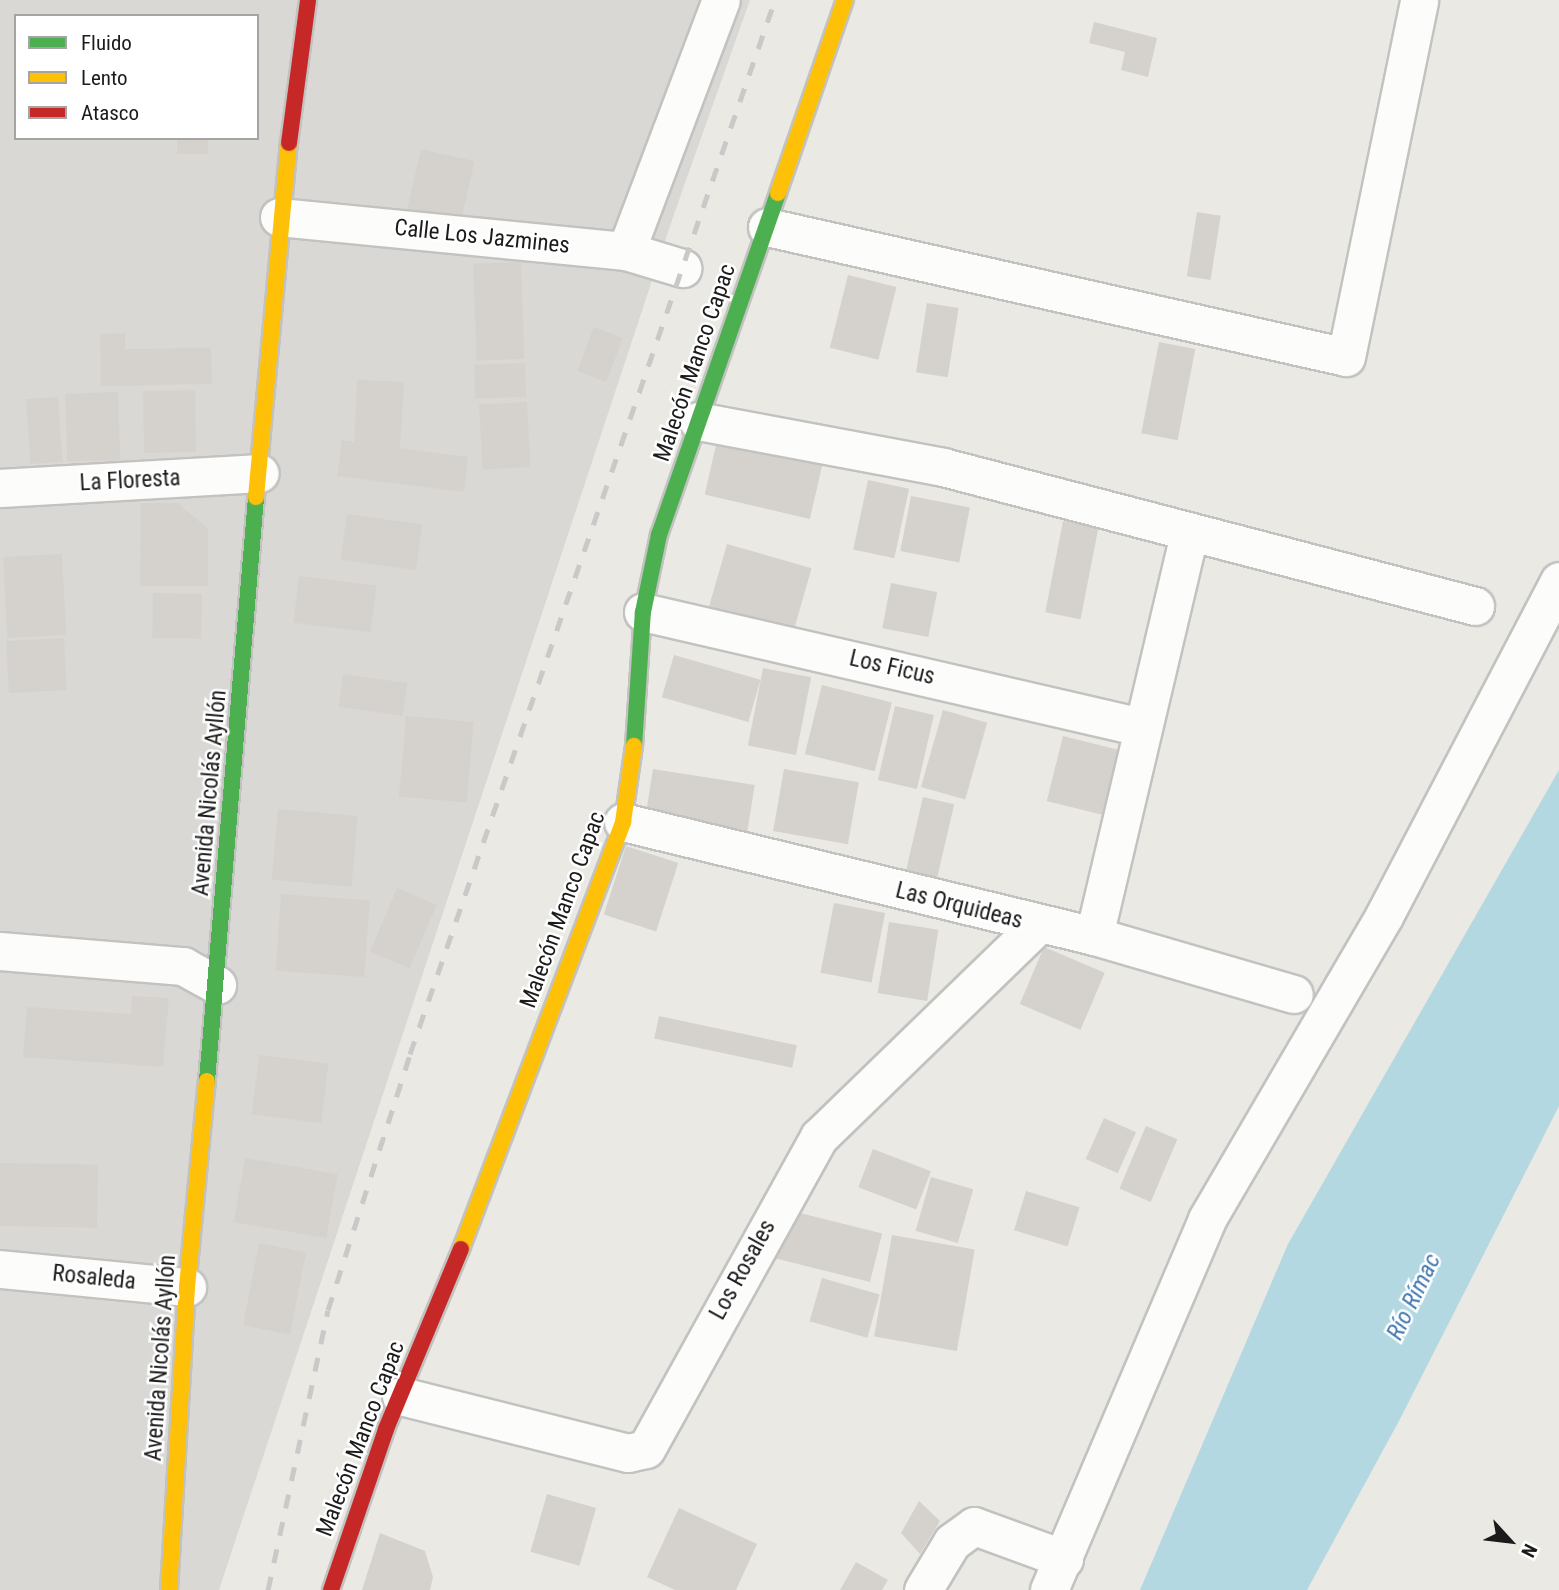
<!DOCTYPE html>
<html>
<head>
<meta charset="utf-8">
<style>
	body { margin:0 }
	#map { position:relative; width:1559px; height:1590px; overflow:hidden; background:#eae9e4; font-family:"Roboto Condensed",sans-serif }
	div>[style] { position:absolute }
	.residential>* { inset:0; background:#d9d8d5 }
	.water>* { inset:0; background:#b3d8e1 }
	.building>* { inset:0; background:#d5d2ce; transform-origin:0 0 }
	.roads { filter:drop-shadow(2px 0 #c2c2c0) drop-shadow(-2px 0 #c2c2c0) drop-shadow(0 2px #c2c2c0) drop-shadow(0 -2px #c2c2c0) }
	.street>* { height:37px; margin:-18.5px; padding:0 18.5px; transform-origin:18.5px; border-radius:18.5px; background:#fcfcfb }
	.fast>* { height:16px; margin:-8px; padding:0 8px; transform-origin:8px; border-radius:8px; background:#4caf50 }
	.slow>* { height:16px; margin:-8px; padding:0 8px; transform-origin:8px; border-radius:8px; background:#ffc107 }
	.jam>* { height:16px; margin:-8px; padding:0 8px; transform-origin:8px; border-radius:8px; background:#c62828 }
	.rail>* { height:5px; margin-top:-2.5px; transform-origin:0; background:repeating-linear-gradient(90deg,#c9c9c8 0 14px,transparent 0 28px) }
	span { translate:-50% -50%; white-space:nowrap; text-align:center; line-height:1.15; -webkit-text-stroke:5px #fff; paint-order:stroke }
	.street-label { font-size:23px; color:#1b1b1b }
	.water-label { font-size:24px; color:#4178b2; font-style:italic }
	.legend { position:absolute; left:14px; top:14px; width:245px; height:126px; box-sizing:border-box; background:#fff; border:2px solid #a4a4a4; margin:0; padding:9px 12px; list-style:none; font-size:21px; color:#1b1b1b }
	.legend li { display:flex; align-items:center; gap:14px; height:35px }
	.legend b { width:35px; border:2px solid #a4a4a4 }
	.north { position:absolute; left:1475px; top:1506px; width:70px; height:70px; -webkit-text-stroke:5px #fff; paint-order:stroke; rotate:117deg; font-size:19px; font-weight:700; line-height:28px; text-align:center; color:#1b1b1b }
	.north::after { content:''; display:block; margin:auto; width:24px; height:32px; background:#1b1b1b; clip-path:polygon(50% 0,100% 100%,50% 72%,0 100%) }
</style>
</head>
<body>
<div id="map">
	<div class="residential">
		<i style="clip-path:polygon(evenodd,0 0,750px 0,673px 217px,219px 1590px,0 1590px,0 0,16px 16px,257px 16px,257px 138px,16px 138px,16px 16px)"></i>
	</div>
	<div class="water">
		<i style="clip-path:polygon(1559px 770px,1559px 1106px,1400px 1419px,1307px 1590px,1140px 1590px,1288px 1244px)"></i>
	</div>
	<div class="building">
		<i style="clip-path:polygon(1094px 22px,1157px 38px,1148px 77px,1121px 70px,1125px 52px,1089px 43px)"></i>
		<i style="left:177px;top:138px;width:31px;height:16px"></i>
		<i style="left:421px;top:149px;width:55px;height:61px;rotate:13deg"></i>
		<i style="left:1197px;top:212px;width:24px;height:65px;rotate:9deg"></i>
		<i style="left:521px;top:262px;width:97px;height:48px;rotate:88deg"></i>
		<i style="left:848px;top:275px;width:50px;height:75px;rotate:14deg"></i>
		<i style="left:927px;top:303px;width:32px;height:70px;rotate:9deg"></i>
		<i style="left:594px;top:327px;width:31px;height:47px;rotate:21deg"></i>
		<i style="clip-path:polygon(125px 333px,125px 349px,211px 348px,212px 384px,101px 386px,100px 334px)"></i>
		<i style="left:1159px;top:342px;width:37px;height:93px;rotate:11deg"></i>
		<i style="left:525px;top:363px;width:34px;height:51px;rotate:88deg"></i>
		<i style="clip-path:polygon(357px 380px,404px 382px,400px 448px,468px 457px,464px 492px,337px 476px,342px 440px,354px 442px)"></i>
		<i style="left:195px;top:390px;width:62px;height:52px;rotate:89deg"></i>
		<i style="left:118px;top:392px;width:68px;height:53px;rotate:88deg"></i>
		<i style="left:58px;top:397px;width:65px;height:32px;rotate:86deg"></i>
		<i style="left:527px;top:402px;width:65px;height:48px;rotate:87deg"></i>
		<i style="left:717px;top:441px;width:108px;height:55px;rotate:13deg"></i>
		<i style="left:868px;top:480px;width:42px;height:71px;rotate:12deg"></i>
		<i style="left:911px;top:496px;width:60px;height:56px;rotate:11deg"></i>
		<i style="clip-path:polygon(141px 503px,178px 503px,208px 529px,208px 586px,140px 586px)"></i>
		<i style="left:347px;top:514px;width:76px;height:46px;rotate:8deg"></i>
		<i style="left:1063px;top:521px;width:36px;height:93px;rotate:11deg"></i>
		<i style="left:727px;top:544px;width:88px;height:68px;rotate:16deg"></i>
		<i style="left:62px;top:554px;width:81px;height:59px;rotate:87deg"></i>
		<i style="left:299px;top:576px;width:78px;height:47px;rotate:7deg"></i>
		<i style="left:891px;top:583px;width:47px;height:46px;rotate:11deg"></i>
		<i style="left:153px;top:593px;width:49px;height:45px;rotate:1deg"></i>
		<i style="left:64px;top:638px;width:52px;height:58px;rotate:87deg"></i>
		<i style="left:674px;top:655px;width:90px;height:44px;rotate:16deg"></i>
		<i style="left:763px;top:668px;width:49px;height:79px;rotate:11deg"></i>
		<i style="left:343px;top:674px;width:65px;height:33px;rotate:8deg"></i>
		<i style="left:822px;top:685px;width:72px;height:71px;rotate:14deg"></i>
		<i style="left:895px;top:706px;width:40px;height:76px;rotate:13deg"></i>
		<i style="left:943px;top:710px;width:46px;height:80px;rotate:16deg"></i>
		<i style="left:406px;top:716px;width:68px;height:81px;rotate:5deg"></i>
		<i style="left:1063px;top:736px;width:61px;height:67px;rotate:14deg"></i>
		<i style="left:653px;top:769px;width:103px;height:49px;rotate:9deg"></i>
		<i style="left:784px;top:769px;width:76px;height:63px;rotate:10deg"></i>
		<i style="left:923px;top:797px;width:32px;height:92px;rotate:13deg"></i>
		<i style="left:278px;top:809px;width:80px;height:71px;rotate:5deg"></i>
		<i style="left:626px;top:846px;width:55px;height:72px;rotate:18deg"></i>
		<i style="left:397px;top:888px;width:43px;height:69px;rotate:23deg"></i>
		<i style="left:281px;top:894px;width:89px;height:77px;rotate:4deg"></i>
		<i style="left:834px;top:903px;width:52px;height:71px;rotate:11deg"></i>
		<i style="left:889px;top:922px;width:50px;height:72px;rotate:9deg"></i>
		<i style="left:1044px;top:947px;width:66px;height:62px;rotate:23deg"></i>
		<i style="clip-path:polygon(132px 996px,169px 998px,163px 1067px,23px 1057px,27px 1007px,131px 1014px)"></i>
		<i style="left:659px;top:1016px;width:141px;height:23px;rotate:12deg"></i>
		<i style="left:259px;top:1055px;width:70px;height:60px;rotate:7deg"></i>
		<i style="left:1104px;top:1118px;width:35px;height:45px;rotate:24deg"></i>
		<i style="left:1146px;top:1126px;width:34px;height:68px;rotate:23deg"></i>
		<i style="left:873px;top:1149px;width:62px;height:41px;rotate:21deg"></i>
		<i style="left:245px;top:1158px;width:94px;height:65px;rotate:10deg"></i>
		<i style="left:0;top:1163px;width:98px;height:63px;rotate:1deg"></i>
		<i style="left:931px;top:1177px;width:44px;height:56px;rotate:16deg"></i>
		<i style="left:1026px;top:1191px;width:56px;height:41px;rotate:17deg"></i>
		<i style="left:788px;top:1210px;width:97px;height:50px;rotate:14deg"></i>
		<i style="left:892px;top:1235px;width:84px;height:103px;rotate:10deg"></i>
		<i style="left:259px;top:1243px;width:48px;height:84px;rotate:11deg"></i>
		<i style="left:822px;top:1278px;width:60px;height:45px;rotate:16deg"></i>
		<i style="left:547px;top:1494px;width:51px;height:60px;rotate:16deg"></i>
		<i style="clip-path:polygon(919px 1501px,940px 1521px,920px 1554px,901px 1533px)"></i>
		<i style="clip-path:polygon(679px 1508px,757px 1544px,736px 1590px,675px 1590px,647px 1577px)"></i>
		<i style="clip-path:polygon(380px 1533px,425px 1551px,433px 1577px,430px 1590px,362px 1590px)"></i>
		<i style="clip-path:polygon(856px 1562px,888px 1580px,882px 1590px,840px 1590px)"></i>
	</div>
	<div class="roads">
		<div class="street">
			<i style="left:279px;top:217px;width:349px;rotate:5.6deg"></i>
			<i style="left:626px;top:251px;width:59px;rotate:16.9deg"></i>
			<i style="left:767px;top:227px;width:593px;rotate:12.65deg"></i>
			<i style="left:1346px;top:357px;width:364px;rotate:-78.4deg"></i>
			<i style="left:626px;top:251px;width:268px;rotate:-69.3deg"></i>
			<i style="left:698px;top:421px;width:249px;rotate:10.6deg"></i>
			<i style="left:943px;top:467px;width:550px;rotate:14.64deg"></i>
			<i style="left:0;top:488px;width:260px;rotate:-3.3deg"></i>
			<i style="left:643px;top:612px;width:511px;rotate:13deg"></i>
			<i style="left:623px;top:822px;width:485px;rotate:13.6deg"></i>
			<i style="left:1094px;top:936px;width:208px;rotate:16.2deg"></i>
			<i style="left:1094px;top:936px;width:412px;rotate:-76.7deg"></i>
			<i style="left:0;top:951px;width:184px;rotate:4.7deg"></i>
			<i style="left:183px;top:966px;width:39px;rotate:29deg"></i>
			<i style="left:0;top:1269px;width:188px;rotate:5.5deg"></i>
			<i style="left:401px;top:1396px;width:234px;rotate:14.1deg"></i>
			<i style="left:628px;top:1453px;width:18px;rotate:-13deg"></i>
			<i style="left:646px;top:1449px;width:357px;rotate:-61deg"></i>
			<i style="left:819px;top:1137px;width:303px;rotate:-44.1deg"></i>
			<i style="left:923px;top:1590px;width:56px;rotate:-58.9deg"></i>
			<i style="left:952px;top:1542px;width:27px;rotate:-36deg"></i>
			<i style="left:974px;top:1526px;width:96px;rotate:20.1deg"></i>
			<i style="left:1049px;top:1590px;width:403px;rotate:-66.9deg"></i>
			<i style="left:1207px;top:1219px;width:351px;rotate:-59.7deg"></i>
			<i style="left:1384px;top:916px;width:378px;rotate:-62.4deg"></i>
		</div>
		<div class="fast">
			<i style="left:634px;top:746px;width:134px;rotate:-86.2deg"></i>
			<i style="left:643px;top:612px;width:79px;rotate:-78.3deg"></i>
			<i style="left:659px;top:535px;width:362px;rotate:-70.8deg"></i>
			<i style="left:207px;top:1081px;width:586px;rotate:-85.2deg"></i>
		</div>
		<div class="slow">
			<i style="left:778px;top:193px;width:204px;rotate:-70.9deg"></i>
			<i style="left:256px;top:497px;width:356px;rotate:-84.7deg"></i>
			<i style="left:461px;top:1249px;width:457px;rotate:-69.2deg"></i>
			<i style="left:623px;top:822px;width:77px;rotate:-81.8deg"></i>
			<i style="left:169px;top:1590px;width:304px;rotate:-86.6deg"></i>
			<i style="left:187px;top:1287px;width:207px;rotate:-84.5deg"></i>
		</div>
		<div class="jam">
			<i style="left:289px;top:143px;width:144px;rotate:-82.4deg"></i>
			<i style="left:331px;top:1590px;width:170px;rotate:-71.1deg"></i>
			<i style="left:386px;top:1429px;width:195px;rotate:-67.4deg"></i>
		</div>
	</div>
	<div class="rail">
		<i style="left:268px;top:1590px;width:286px;rotate:-77.9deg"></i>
		<i style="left:328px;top:1310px;width:269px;rotate:-72.2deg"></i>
		<i style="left:410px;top:1054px;width:1115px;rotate:-70.9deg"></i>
	</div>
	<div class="street-label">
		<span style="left:482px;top:237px;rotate:6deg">Calle Los Jazmines</span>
		<span style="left:695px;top:363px;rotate:-71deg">Malecón Manco Capac</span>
		<span style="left:130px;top:481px;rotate:-3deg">La Floresta</span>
		<span style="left:892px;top:668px;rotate:13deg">Los Ficus</span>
		<span style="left:210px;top:793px;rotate:-85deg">Avenida Nicolás Ayllón</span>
		<span style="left:959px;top:906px;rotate:14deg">Las Orquideas</span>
		<span style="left:563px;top:910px;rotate:-70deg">Malecón Manco Capac</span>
		<span style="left:743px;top:1270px;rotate:-61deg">Los Rosales</span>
		<span style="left:94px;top:1278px;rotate:6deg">Rosaleda</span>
		<span style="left:161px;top:1358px;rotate:-86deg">Avenida Nicolás Ayllón</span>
		<span style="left:361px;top:1439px;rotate:-69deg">Malecón Manco Capac</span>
	</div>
	<div class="water-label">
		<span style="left:1414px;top:1297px;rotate:-64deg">Río Rímac</span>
	</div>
	<ul class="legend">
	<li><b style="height:9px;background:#4caf50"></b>Fluido</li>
	<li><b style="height:9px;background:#ffc107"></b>Lento</li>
	<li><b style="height:9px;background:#c62828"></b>Atasco</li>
	</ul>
	<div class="north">N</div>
</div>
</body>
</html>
